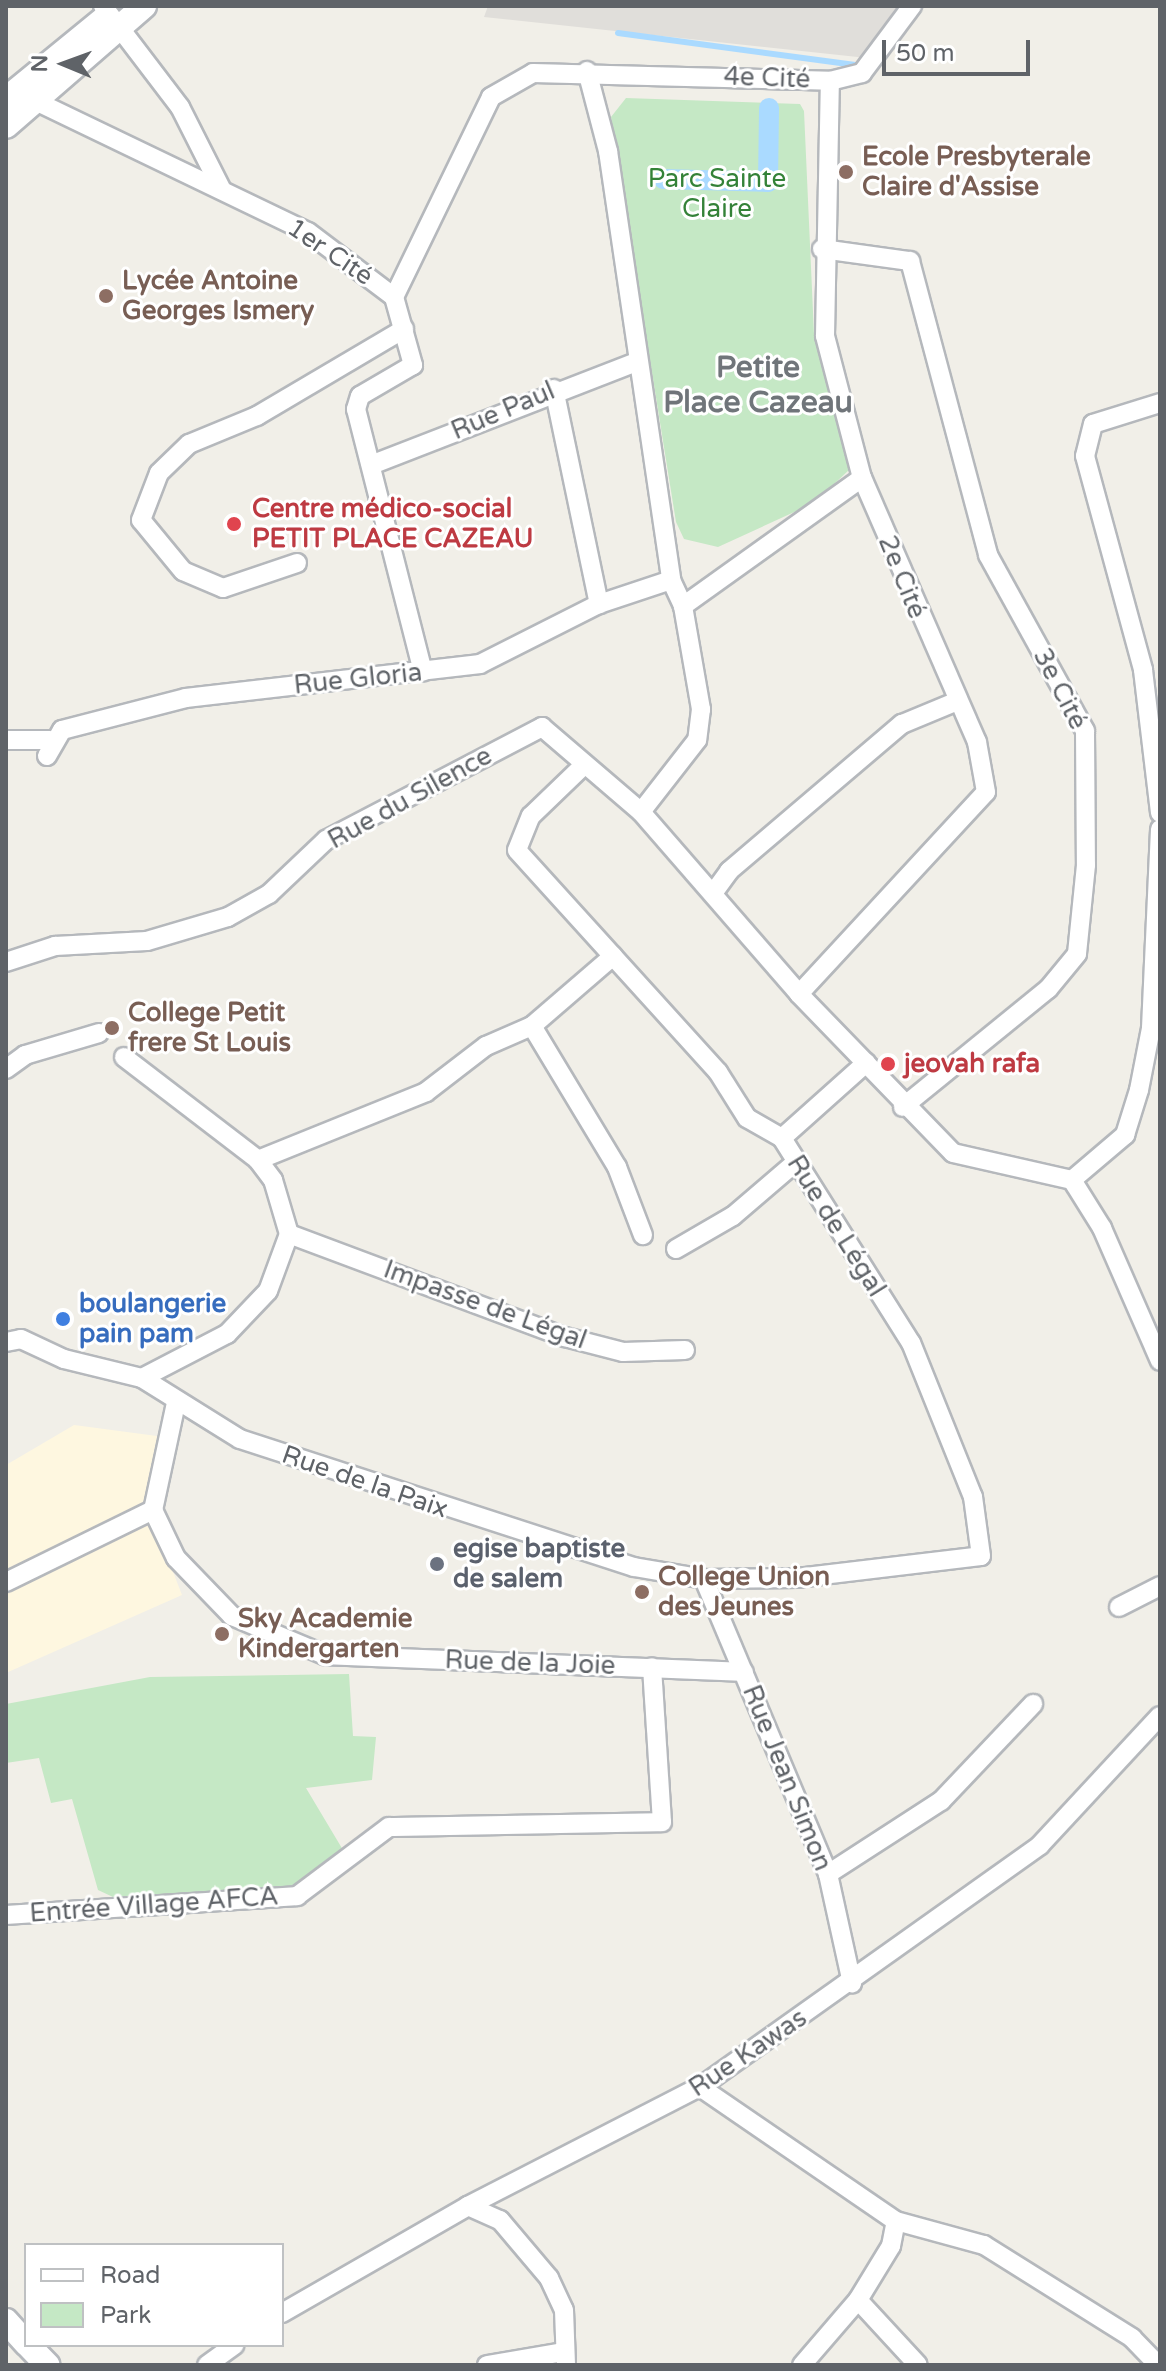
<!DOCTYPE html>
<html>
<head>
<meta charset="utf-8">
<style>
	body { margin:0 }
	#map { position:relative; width:1166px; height:2371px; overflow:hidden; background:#f1efe8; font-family:"Varela Round",sans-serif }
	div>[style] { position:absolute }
	.commercial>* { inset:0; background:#fef7e0 }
	.industrial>* { inset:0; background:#e0deda }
	.green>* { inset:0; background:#c5e8c5 }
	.stream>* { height:6px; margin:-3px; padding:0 3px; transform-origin:3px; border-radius:3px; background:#aadaff }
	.canal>* { height:20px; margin:-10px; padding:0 10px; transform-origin:10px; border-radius:10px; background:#aadaff }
	.roads { filter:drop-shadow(2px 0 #b5b8bc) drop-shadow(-2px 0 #b5b8bc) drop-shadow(0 2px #b5b8bc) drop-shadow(0 -2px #b5b8bc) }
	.street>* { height:18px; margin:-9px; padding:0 9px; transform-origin:9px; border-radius:9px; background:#fff }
	.secondary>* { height:24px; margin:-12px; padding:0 12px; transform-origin:12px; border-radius:12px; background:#fff }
	.dots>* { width:22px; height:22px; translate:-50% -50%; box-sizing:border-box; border:4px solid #fff; border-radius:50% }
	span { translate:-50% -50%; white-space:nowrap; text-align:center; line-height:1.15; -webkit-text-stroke:6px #fff; paint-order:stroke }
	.street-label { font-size:26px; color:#5f6368 }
	.education-label { font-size:26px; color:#785e54; font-weight:700 }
	.left { translate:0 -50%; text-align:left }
	.park-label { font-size:26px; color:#348238 }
	.health-label { font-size:26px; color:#be3a42; font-weight:700 }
	.shop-label { font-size:26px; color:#366cbe; font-weight:700 }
	.worship-label { font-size:26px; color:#5b616d; font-weight:700 }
	.quarter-label { font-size:30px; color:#70757a; font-weight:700 }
	.frame { position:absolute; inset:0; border:8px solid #5f6368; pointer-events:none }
	.legend { position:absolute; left:24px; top:2243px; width:260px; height:104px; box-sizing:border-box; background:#fff; border:2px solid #bfc1c3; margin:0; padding:10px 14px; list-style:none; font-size:24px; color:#5f6368 }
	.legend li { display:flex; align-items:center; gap:16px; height:40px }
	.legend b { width:40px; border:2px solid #bfc1c3 }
	.north { position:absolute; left:24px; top:24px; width:80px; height:80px; -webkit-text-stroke:6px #fff; paint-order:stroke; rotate:271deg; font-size:22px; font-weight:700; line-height:32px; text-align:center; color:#5f6368 }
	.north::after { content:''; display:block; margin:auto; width:28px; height:36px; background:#5f6368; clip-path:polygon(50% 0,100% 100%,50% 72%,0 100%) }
	.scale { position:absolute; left:882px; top:40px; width:148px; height:36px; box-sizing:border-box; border:4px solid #5f6368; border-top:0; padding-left:10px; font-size:24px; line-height:28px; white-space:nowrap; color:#5f6368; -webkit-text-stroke:6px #fff; paint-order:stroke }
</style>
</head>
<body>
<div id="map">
	<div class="commercial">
		<i style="clip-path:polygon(74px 1425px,157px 1436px,145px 1499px,182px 1595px,6px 1673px,6px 1465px)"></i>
	</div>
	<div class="industrial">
		<i style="clip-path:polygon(488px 6px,900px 6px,867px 58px,484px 17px)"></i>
	</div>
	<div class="green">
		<i style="clip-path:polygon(626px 98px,800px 104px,804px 111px,814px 334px,850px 469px,814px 503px,718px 547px,684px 539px,676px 522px,611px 117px)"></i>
		<i style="clip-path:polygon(349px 1674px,353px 1736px,376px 1737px,372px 1780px,306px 1788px,343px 1850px,292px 1888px,113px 1897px,98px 1890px,72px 1799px,51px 1803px,39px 1758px,6px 1763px,6px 1704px,150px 1677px)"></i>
	</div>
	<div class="stream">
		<i style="left:618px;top:33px;width:247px;rotate:7.7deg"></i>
	</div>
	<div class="canal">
		<i style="left:663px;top:179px;width:105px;rotate:1.6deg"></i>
		<i style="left:768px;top:182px;width:74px;rotate:-89.2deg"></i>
	</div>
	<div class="roads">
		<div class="street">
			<i style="left:103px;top:6px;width:127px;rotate:52.7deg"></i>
			<i style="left:180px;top:107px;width:93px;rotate:63.2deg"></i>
			<i style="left:587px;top:71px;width:83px;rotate:75.3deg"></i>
			<i style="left:608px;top:151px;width:434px;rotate:81.6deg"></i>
			<i style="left:671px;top:580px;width:29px;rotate:65deg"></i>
			<i style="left:683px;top:606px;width:105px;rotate:80.1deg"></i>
			<i style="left:701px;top:709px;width:31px;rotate:97deg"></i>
			<i style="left:697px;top:740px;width:91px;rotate:127.9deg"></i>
			<i style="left:25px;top:96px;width:314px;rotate:25.7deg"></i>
			<i style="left:308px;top:232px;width:108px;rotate:37.1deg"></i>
			<i style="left:394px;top:297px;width:222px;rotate:-64.1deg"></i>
			<i style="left:491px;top:97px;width:48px;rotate:-29.7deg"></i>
			<i style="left:533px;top:73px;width:297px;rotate:1.5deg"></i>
			<i style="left:830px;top:81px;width:33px;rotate:-14deg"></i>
			<i style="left:862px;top:73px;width:84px;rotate:-53.3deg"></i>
			<i style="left:822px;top:249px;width:89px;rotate:7.8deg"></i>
			<i style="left:910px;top:261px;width:304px;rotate:75.1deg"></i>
			<i style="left:988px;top:555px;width:201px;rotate:61.1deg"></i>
			<i style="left:1085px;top:731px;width:134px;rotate:89.6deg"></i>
			<i style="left:1086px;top:865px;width:89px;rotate:95.8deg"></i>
			<i style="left:1077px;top:954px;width:45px;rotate:129.6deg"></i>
			<i style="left:1048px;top:989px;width:187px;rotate:140.9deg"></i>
			<i style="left:394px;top:297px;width:71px;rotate:74.4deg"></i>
			<i style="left:413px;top:365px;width:61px;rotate:149.7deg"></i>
			<i style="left:360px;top:396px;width:14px;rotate:107deg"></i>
			<i style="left:356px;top:409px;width:271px;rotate:75.7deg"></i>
			<i style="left:554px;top:389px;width:220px;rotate:78.2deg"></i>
			<i style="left:1160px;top:403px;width:70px;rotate:162.6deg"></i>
			<i style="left:1093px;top:424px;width:33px;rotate:104deg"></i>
			<i style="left:1085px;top:456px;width:222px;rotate:74.8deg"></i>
			<i style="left:1143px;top:670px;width:144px;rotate:83.2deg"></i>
			<i style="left:371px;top:465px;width:285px;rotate:-21.2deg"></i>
			<i style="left:297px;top:563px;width:78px;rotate:161.3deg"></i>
			<i style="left:223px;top:588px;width:43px;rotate:-157deg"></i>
			<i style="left:183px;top:571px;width:66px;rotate:-129.5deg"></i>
			<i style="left:141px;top:520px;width:50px;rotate:-69deg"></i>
			<i style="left:159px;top:473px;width:42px;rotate:-44deg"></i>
			<i style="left:189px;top:444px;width:74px;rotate:-22.4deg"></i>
			<i style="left:257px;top:416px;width:171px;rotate:-30.6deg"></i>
			<i style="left:683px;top:606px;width:220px;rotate:-35.6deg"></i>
			<i style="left:6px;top:740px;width:44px"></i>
			<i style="left:47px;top:756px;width:30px;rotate:-60deg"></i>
			<i style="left:62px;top:730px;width:128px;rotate:-14.5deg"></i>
			<i style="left:186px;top:698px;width:296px;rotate:-6.6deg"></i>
			<i style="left:480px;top:664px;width:133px;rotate:-26.8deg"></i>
			<i style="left:599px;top:604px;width:76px;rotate:-18.4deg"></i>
			<i style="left:714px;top:892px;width:26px;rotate:-54deg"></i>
			<i style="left:729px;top:871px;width:227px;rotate:-40.4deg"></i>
			<i style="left:902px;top:724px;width:57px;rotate:-22.5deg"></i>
			<i style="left:6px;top:962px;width:52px;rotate:-18.1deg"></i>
			<i style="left:55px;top:946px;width:92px;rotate:-3.1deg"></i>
			<i style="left:147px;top:941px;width:84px;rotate:-16.5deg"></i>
			<i style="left:228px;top:917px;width:47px;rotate:-29.3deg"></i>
			<i style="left:269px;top:894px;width:79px;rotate:-43.5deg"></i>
			<i style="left:326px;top:840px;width:244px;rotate:-27.6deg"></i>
			<i style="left:542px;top:727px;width:130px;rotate:40.6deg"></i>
			<i style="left:641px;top:812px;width:241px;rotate:49deg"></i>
			<i style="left:799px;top:994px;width:221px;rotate:45.9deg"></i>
			<i style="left:953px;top:1153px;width:122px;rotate:12.8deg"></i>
			<i style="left:1072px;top:1180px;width:70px;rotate:-40.3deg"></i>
			<i style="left:1125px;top:1135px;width:47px;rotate:-72.7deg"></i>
			<i style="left:1139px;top:1090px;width:63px;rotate:-79deg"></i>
			<i style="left:1151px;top:1028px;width:199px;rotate:-87.4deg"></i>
			<i style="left:799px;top:994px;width:275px;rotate:-47.2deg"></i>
			<i style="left:986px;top:792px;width:51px;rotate:-100.2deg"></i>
			<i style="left:977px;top:742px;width:288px;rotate:-113.5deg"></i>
			<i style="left:862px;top:478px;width:147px;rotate:-104.6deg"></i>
			<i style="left:825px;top:336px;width:255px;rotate:-88.9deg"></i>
			<i style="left:532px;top:1026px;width:165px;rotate:58.9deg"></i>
			<i style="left:617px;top:1167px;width:73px;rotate:69.1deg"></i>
			<i style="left:124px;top:1057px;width:169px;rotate:37.5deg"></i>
			<i style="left:6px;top:1069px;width:24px;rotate:-36deg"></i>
			<i style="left:25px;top:1055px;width:77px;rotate:-16.6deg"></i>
			<i style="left:782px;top:1138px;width:113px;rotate:-41.8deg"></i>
			<i style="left:1072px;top:1180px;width:57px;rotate:58deg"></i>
			<i style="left:1102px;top:1228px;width:145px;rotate:66.4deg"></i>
			<i style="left:289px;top:1234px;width:295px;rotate:20.5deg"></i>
			<i style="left:565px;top:1337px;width:60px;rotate:14.5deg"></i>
			<i style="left:623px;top:1352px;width:62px;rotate:-1.8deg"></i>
			<i style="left:676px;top:1249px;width:66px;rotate:-30.1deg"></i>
			<i style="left:733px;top:1216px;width:83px;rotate:-40.6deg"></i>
			<i style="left:6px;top:1342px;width:15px;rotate:-11deg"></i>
			<i style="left:21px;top:1339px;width:47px;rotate:24.9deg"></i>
			<i style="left:64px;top:1359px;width:80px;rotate:13.7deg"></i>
			<i style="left:142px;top:1378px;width:96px;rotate:-27.4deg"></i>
			<i style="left:227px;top:1334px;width:59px;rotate:-46.4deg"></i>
			<i style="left:268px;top:1291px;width:61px;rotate:-69.8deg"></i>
			<i style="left:289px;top:1234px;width:56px;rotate:-106.5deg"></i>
			<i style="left:273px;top:1180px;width:25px;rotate:-127deg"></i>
			<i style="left:258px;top:1160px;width:181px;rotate:-22deg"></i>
			<i style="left:426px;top:1092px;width:76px;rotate:-37.5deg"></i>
			<i style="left:486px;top:1046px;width:50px;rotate:-23.5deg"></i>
			<i style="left:532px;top:1026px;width:107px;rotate:-40.8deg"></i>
			<i style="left:142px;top:1378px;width:115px;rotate:31.9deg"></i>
			<i style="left:240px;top:1439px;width:414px;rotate:18deg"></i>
			<i style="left:634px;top:1567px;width:71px;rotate:9.7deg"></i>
			<i style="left:704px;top:1579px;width:93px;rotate:-0.6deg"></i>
			<i style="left:797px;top:1578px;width:185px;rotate:-6.8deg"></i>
			<i style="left:981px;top:1556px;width:60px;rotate:-97.7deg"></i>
			<i style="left:973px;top:1497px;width:166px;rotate:-111.9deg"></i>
			<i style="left:911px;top:1343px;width:242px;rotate:-122.2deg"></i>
			<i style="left:782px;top:1138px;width:40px;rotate:-150.3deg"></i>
			<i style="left:747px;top:1118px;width:54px;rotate:-122.2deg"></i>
			<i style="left:718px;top:1072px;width:299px;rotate:-132.2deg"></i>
			<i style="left:517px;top:850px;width:37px;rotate:-68deg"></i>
			<i style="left:531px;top:816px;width:71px;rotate:-43.9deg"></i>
			<i style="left:176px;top:1403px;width:109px;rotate:102.1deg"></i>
			<i style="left:153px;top:1510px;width:53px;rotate:64.4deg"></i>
			<i style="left:176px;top:1558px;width:81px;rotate:46deg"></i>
			<i style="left:232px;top:1616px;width:101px;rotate:22.8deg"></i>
			<i style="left:325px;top:1655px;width:419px;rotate:2.3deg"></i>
			<i style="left:704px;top:1579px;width:320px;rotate:67.2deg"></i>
			<i style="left:828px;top:1874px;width:112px;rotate:77.6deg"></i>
			<i style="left:6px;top:1582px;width:164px;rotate:-26.1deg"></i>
			<i style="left:1119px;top:1607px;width:46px;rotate:-27.1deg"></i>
			<i style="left:828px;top:1874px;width:135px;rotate:-32.9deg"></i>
			<i style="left:941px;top:1801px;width:134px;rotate:-46.5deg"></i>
			<i style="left:6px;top:1915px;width:292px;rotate:-3.7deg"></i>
			<i style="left:297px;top:1896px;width:115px;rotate:-36.9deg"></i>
			<i style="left:389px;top:1827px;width:273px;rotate:-1deg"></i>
			<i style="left:662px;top:1822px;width:155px;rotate:-93.7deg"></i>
			<i style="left:700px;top:2087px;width:237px;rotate:34.4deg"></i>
			<i style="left:896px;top:2221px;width:91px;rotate:15.3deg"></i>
			<i style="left:984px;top:2245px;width:175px;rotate:32.1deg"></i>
			<i style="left:1132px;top:2338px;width:37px;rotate:46deg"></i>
			<i style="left:468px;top:2206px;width:35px;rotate:24deg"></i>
			<i style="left:500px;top:2220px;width:76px;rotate:49.8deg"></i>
			<i style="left:549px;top:2278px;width:35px;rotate:65deg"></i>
			<i style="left:564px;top:2310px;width:55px;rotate:87.9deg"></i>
			<i style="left:858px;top:2300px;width:88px;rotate:47.3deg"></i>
			<i style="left:282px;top:2313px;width:215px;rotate:-29.9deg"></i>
			<i style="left:468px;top:2206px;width:261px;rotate:-27.2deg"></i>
			<i style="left:700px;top:2087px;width:417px;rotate:-35.4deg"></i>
			<i style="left:1040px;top:1845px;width:176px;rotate:-47.1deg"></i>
			<i style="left:207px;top:2365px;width:34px;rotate:-36deg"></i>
			<i style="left:487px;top:2365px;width:77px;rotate:-9.7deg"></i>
			<i style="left:802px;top:2365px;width:86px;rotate:-49.3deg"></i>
			<i style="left:858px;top:2300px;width:63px;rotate:-58.6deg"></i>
			<i style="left:891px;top:2246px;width:25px;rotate:-79deg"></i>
		</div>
		<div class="secondary">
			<i style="left:6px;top:99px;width:128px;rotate:-39.3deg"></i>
			<i style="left:6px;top:126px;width:183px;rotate:-41deg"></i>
			<i style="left:6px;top:2321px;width:30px;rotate:48deg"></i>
			<i style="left:28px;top:2345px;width:28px;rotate:46deg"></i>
		</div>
	</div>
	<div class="dots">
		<i style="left:846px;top:172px;background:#8d6e63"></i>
		<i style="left:106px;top:296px;background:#8d6e63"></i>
		<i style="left:234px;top:524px;background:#e0444e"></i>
		<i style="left:112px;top:1028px;background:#8d6e63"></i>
		<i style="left:888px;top:1064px;background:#e0444e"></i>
		<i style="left:63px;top:1319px;background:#3f7fe0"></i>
		<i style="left:437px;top:1564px;background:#6b7280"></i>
		<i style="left:642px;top:1592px;background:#8d6e63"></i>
		<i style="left:222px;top:1634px;background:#8d6e63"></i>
	</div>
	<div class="street-label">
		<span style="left:767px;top:78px;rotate:2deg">4e Cité</span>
		<span style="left:330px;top:252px;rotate:34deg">1er Cité</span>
		<span style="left:503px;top:411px;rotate:-23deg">Rue Paul</span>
		<span style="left:902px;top:577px;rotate:68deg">2e Cité</span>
		<span style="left:358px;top:679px;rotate:-6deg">Rue Gloria</span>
		<span style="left:1060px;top:689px;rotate:63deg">3e Cité</span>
		<span style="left:410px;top:798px;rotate:-29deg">Rue du Silence</span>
		<span style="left:836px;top:1226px;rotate:58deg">Rue de Légal</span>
		<span style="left:485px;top:1305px;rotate:20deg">Impasse de Légal</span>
		<span style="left:365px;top:1482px;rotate:19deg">Rue de la Paix</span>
		<span style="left:530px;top:1663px;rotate:2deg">Rue de la Joie</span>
		<span style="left:787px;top:1778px;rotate:68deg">Rue Jean Simon</span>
		<span style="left:154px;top:1905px;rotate:-4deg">Entrée Village AFCA</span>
		<span style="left:748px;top:2053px;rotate:-34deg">Rue Kawas</span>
	</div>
	<div class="education-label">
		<span class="left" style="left:862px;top:172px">Ecole Presbyterale<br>Claire d'Assise</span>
		<span class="left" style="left:122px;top:296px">Lycée Antoine<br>Georges Ismery</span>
		<span class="left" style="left:128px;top:1028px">College Petit<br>frere St Louis</span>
		<span class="left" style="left:658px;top:1592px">College Union<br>des Jeunes</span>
		<span class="left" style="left:238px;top:1634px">Sky Academie<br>Kindergarten</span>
	</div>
	<div class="park-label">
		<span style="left:717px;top:194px">Parc Sainte<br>Claire</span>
	</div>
	<div class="health-label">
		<span class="left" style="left:252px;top:524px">Centre médico-social<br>PETIT PLACE CAZEAU</span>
		<span class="left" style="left:904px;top:1064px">jeovah rafa</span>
	</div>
	<div class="shop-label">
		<span class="left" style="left:79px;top:1319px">boulangerie<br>pain pam</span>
	</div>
	<div class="worship-label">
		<span class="left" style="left:453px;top:1564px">egise baptiste<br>de salem</span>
	</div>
	<div class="quarter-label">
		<span style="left:758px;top:385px">Petite<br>Place Cazeau</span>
	</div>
	<div class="frame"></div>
	<ul class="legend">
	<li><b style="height:10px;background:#fff"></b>Road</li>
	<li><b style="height:22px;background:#c5e8c5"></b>Park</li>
	</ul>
	<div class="north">N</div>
	<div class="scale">50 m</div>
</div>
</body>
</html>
